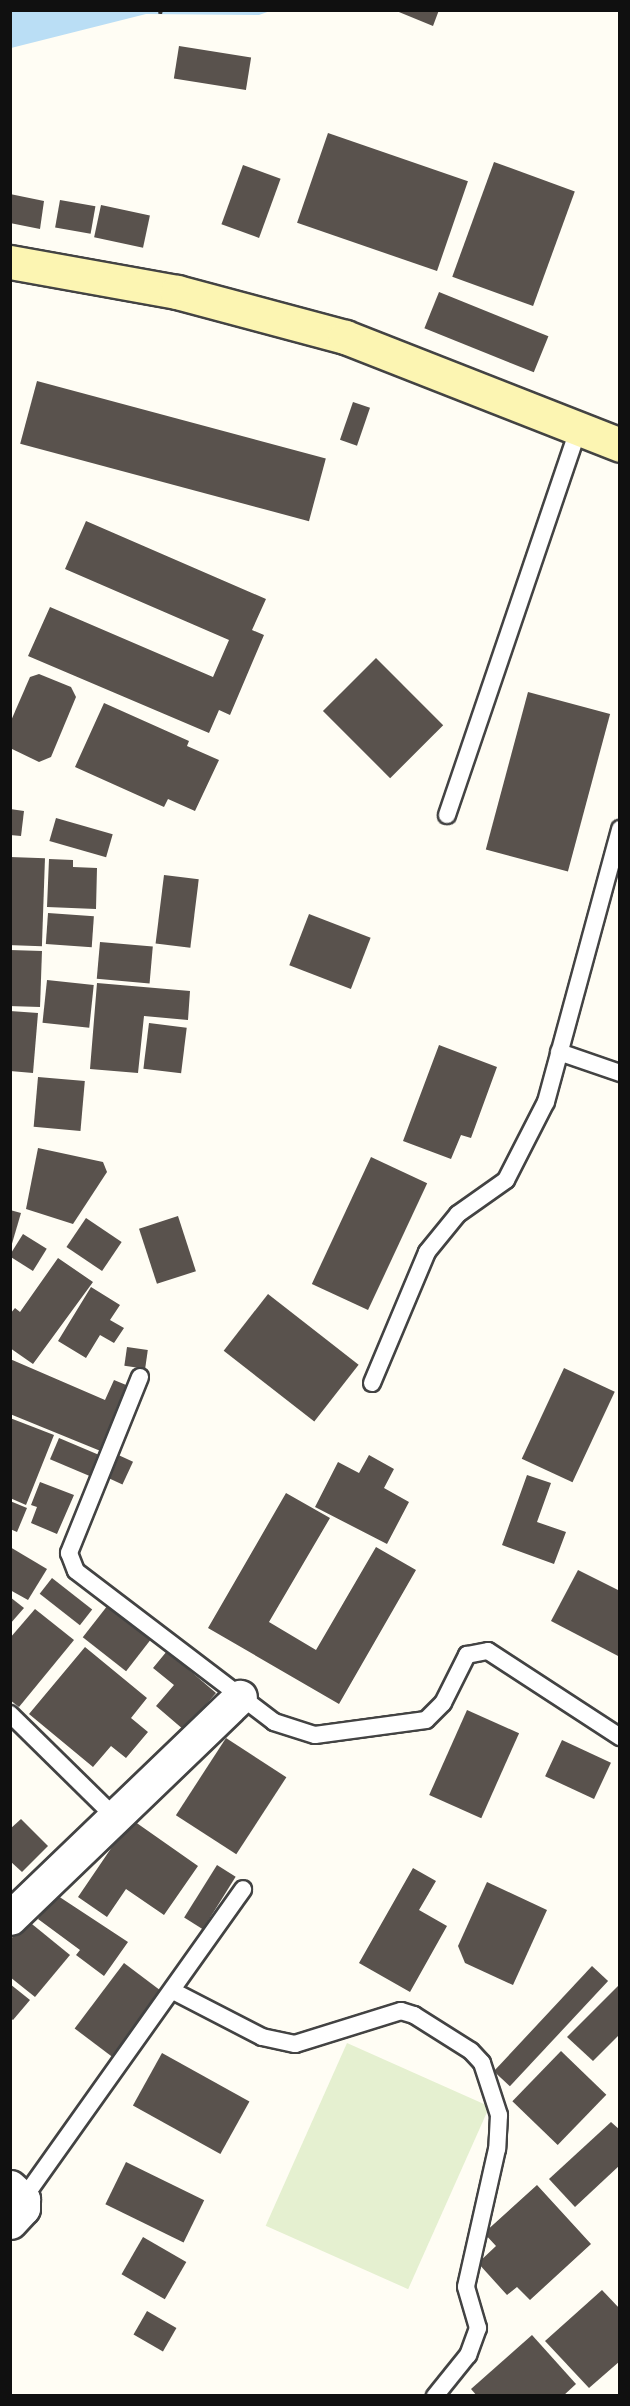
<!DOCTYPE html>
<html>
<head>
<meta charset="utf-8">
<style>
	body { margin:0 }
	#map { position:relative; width:630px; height:2406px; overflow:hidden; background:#fffdf4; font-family:"Playfair Display",serif }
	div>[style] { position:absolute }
	.pitch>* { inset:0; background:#e5f0d0; transform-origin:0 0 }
	.water>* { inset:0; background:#badef5 }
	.building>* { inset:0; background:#59524d; transform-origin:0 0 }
	.path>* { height:4px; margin-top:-2px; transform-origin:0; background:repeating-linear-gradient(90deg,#323232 0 6px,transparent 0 9px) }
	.roads { filter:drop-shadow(2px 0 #434343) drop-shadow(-2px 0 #434343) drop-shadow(0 2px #434343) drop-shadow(0 -2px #434343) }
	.lane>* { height:16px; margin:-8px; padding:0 8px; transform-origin:8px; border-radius:8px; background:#fff }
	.street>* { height:33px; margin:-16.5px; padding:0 16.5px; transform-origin:16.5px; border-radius:16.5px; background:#fff }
	.secondary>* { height:33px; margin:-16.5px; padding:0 16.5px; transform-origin:16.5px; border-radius:16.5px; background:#fcf5b2 }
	span { translate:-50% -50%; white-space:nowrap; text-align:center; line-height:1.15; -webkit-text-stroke:6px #fff; paint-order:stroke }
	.frame { position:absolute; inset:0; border:12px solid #101010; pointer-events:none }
</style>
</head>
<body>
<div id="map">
	<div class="pitch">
		<i style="left:347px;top:2043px;width:156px;height:200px;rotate:24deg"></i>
	</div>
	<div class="water">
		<i style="clip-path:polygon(11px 10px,270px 10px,270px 11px,259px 15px,146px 14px,11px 48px)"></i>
	</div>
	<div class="building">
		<i style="clip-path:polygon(394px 10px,439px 10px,433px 26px)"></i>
		<i style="left:179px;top:46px;width:73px;height:33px;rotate:9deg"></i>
		<i style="left:328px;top:133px;width:148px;height:95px;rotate:19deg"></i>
		<i style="left:494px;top:162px;width:86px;height:122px;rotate:20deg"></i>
		<i style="left:243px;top:165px;width:40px;height:63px;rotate:20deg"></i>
		<i style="clip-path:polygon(10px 194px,44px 201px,40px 229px,10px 223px)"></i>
		<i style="left:60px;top:200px;width:36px;height:28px;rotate:10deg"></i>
		<i style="left:101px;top:205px;width:50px;height:33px;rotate:12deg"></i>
		<i style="left:439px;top:292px;width:118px;height:39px;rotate:22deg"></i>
		<i style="left:37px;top:381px;width:299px;height:65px;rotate:15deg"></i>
		<i style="left:353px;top:402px;width:18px;height:40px;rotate:19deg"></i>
		<i style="clip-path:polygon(86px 521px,266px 599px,252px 630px,264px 635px,230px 715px,219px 710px,209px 733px,28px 656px,50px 607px,213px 677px,229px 640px,65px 569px)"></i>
		<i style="left:376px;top:658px;width:95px;height:75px;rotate:45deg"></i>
		<i style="clip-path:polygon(39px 674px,71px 687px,76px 697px,51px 757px,39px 762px,10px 748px,10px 723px,30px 677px)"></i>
		<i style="left:528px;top:692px;width:85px;height:163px;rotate:15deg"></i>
		<i style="clip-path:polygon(104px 703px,189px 741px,187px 746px,219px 760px,195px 811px,168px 799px,164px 807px,75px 767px)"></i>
		<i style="clip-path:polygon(10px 809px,24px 811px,21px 836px,10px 835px)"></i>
		<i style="left:56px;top:818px;width:59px;height:24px;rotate:16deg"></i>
		<i style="left:10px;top:857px;width:35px;height:88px;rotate:2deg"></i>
		<i style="clip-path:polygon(49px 859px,73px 860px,73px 867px,97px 868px,96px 909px,47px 907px)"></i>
		<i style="left:164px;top:875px;width:35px;height:69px;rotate:7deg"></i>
		<i style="left:48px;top:913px;width:46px;height:31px;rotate:4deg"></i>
		<i style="left:309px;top:914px;width:66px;height:55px;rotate:21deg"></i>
		<i style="left:100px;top:942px;width:53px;height:37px;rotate:5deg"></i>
		<i style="left:10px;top:950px;width:32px;height:56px;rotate:2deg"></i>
		<i style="left:47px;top:980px;width:47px;height:43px;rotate:6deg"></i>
		<i style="clip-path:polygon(97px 983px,190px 991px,188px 1020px,144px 1016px,138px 1073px,90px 1069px)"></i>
		<i style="clip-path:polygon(10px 1011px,38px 1013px,33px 1073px,10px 1071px)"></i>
		<i style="left:149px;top:1023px;width:38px;height:46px;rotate:7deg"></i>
		<i style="clip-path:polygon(439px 1045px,497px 1067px,471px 1138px,461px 1135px,451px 1159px,403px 1141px)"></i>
		<i style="left:38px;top:1077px;width:47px;height:50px;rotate:5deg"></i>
		<i style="clip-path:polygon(38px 1148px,103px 1162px,107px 1172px,73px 1224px,26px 1209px)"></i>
		<i style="left:371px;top:1157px;width:62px;height:140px;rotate:25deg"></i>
		<i style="clip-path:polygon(10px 1210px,21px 1213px,11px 1247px,10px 1246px)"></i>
		<i style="left:178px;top:1216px;width:58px;height:41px;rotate:72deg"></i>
		<i style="left:86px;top:1218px;width:43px;height:35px;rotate:34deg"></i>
		<i style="left:23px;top:1234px;width:28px;height:26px;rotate:32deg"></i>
		<i style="clip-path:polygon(58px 1258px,93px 1282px,33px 1364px,10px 1348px,10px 1314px,15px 1308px,20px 1312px)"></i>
		<i style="clip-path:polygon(91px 1287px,120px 1305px,110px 1320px,124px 1328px,114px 1343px,100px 1335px,86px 1358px,58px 1341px)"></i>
		<i style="left:268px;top:1294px;width:115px;height:72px;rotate:38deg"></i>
		<i style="left:127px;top:1347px;width:21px;height:19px;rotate:8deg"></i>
		<i style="clip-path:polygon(10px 1359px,105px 1400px,114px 1380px,131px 1387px,103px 1452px,10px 1414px)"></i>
		<i style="left:564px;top:1368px;width:56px;height:100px;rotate:25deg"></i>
		<i style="clip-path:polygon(10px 1418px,54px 1435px,26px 1505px,10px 1498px)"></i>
		<i style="left:59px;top:1438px;width:43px;height:23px;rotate:23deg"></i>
		<i style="left:114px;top:1453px;width:21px;height:25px;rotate:25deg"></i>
		<i style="clip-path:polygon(369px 1455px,394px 1469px,384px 1488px,409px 1502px,387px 1544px,315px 1507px,338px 1462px,359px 1473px)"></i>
		<i style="clip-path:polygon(527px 1475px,551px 1483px,537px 1522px,566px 1532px,554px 1564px,502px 1545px)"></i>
		<i style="clip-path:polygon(40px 1482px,74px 1495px,57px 1534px,31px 1523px,37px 1507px,31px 1505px)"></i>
		<i style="clip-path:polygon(286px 1493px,330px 1518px,269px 1622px,316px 1650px,376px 1547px,416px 1570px,339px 1704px,208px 1628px)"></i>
		<i style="clip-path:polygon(10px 1501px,27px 1508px,17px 1532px,10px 1529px)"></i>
		<i style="clip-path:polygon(10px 1547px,47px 1569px,28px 1600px,10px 1590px)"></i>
		<i style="clip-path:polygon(578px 1570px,620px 1591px,620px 1657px,551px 1621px)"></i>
		<i style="left:52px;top:1578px;width:51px;height:20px;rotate:38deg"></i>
		<i style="clip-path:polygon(10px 1597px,24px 1608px,10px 1624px)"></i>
		<i style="left:108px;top:1605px;width:55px;height:41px;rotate:38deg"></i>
		<i style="clip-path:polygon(35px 1609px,74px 1640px,19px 1707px,10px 1700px,10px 1638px)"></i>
		<i style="clip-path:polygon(85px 1647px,147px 1698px,131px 1718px,148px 1732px,126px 1758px,111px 1746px,93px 1767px,29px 1714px)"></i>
		<i style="clip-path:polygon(167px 1651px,216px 1693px,184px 1730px,156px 1706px,174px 1685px,153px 1668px)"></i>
		<i style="left:467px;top:1710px;width:57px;height:93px;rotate:24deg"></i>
		<i style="left:226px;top:1738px;width:72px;height:92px;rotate:33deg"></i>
		<i style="left:562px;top:1740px;width:54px;height:40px;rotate:25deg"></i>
		<i style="clip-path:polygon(21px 1819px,48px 1846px,22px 1872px,10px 1861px,10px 1829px)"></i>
		<i style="clip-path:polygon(131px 1819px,198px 1866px,164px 1915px,126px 1889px,107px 1917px,78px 1897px)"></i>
		<i style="left:217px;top:1865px;width:22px;height:62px;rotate:32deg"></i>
		<i style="clip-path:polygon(413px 1868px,436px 1881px,419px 1910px,447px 1926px,410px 1992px,359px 1963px)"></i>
		<i style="clip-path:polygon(487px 1882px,547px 1910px,513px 1985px,465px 1963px,458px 1946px)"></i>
		<i style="clip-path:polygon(55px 1894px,128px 1942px,104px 1976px,76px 1955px,80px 1950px,38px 1919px)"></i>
		<i style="clip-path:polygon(27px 1920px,70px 1955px,35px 1997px,10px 1977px,10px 1940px)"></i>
		<i style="left:124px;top:1963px;width:49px;height:82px;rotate:37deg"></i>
		<i style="left:592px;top:1966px;width:22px;height:144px;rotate:43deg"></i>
		<i style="clip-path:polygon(10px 1984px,30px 2000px,13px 2020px,10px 2018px)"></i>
		<i style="clip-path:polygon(620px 1984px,620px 2034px,593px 2061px,567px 2037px)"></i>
		<i style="left:561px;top:2051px;width:63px;height:70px;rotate:44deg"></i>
		<i style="left:162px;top:2053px;width:100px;height:60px;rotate:29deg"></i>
		<i style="clip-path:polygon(611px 2122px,620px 2130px,620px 2165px,575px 2207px,549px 2179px)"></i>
		<i style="left:126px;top:2162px;width:87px;height:47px;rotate:26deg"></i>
		<i style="clip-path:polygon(537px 2185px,591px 2244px,530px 2300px,517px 2287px,507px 2295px,478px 2263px,496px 2246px,484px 2233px)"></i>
		<i style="left:143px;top:2237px;width:50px;height:43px;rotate:30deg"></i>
		<i style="clip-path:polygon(602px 2290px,620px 2309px,620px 2361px,589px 2388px,545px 2341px)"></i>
		<i style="left:147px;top:2311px;width:34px;height:27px;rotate:30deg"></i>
		<i style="clip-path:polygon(532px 2335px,576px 2384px,563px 2396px,477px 2396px,471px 2389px)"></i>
	</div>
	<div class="path">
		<i style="left:160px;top:14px;width:4px;rotate:-76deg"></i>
	</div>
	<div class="roads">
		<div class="lane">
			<i style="left:447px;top:815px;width:410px;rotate:-71.2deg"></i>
			<i style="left:559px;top:1052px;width:65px;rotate:19deg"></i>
			<i style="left:140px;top:1377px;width:190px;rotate:112deg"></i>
			<i style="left:69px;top:1553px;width:19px;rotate:69deg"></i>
			<i style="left:76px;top:1571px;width:249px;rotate:37.3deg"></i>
			<i style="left:274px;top:1722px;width:43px;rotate:17.6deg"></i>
			<i style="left:315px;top:1735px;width:112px;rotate:-7.7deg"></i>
			<i style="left:426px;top:1720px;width:24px;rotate:-45deg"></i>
			<i style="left:443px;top:1703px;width:54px;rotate:-63.4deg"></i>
			<i style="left:467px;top:1655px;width:21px;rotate:-11deg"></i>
			<i style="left:488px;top:1651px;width:158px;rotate:33.1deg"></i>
			<i style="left:372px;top:1383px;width:142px;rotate:-67.2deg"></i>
			<i style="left:427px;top:1252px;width:49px;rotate:-50.8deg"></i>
			<i style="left:458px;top:1214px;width:59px;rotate:-35.3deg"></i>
			<i style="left:506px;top:1180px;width:88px;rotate:-62.9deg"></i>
			<i style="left:546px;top:1102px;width:283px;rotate:-74.8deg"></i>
			<i style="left:10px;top:1714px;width:150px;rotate:44.5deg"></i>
			<i style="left:173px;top:1991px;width:100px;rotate:27.3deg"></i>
			<i style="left:262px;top:2037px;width:34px;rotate:12deg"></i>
			<i style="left:295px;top:2044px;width:111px;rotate:-17.3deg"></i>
			<i style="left:401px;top:2011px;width:14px;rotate:17deg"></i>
			<i style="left:414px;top:2015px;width:67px;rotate:32.3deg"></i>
			<i style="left:471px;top:2051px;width:16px;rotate:47deg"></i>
			<i style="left:482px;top:2063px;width:55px;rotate:71.9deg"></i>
			<i style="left:499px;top:2115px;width:34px;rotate:93deg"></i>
			<i style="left:497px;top:2149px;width:141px;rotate:102.7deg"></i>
			<i style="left:466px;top:2287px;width:43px;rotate:73.7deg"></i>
			<i style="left:478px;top:2328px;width:29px;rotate:110deg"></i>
			<i style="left:468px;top:2355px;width:53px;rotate:128.8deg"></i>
			<i style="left:23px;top:2199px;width:380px;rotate:-54.6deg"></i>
		</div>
		<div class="street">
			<i style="left:10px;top:1918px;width:319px;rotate:-43.9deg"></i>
			<i style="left:10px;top:2187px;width:18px;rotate:43deg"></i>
			<i style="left:23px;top:2199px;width:9px;rotate:90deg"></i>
			<i style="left:23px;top:2208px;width:19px;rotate:133deg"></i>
		</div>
		<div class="secondary">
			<i style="left:10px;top:262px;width:170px;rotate:10.2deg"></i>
			<i style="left:177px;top:292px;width:174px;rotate:15deg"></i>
			<i style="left:345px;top:337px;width:295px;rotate:21.4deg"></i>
		</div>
	</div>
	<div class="frame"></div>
</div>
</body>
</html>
